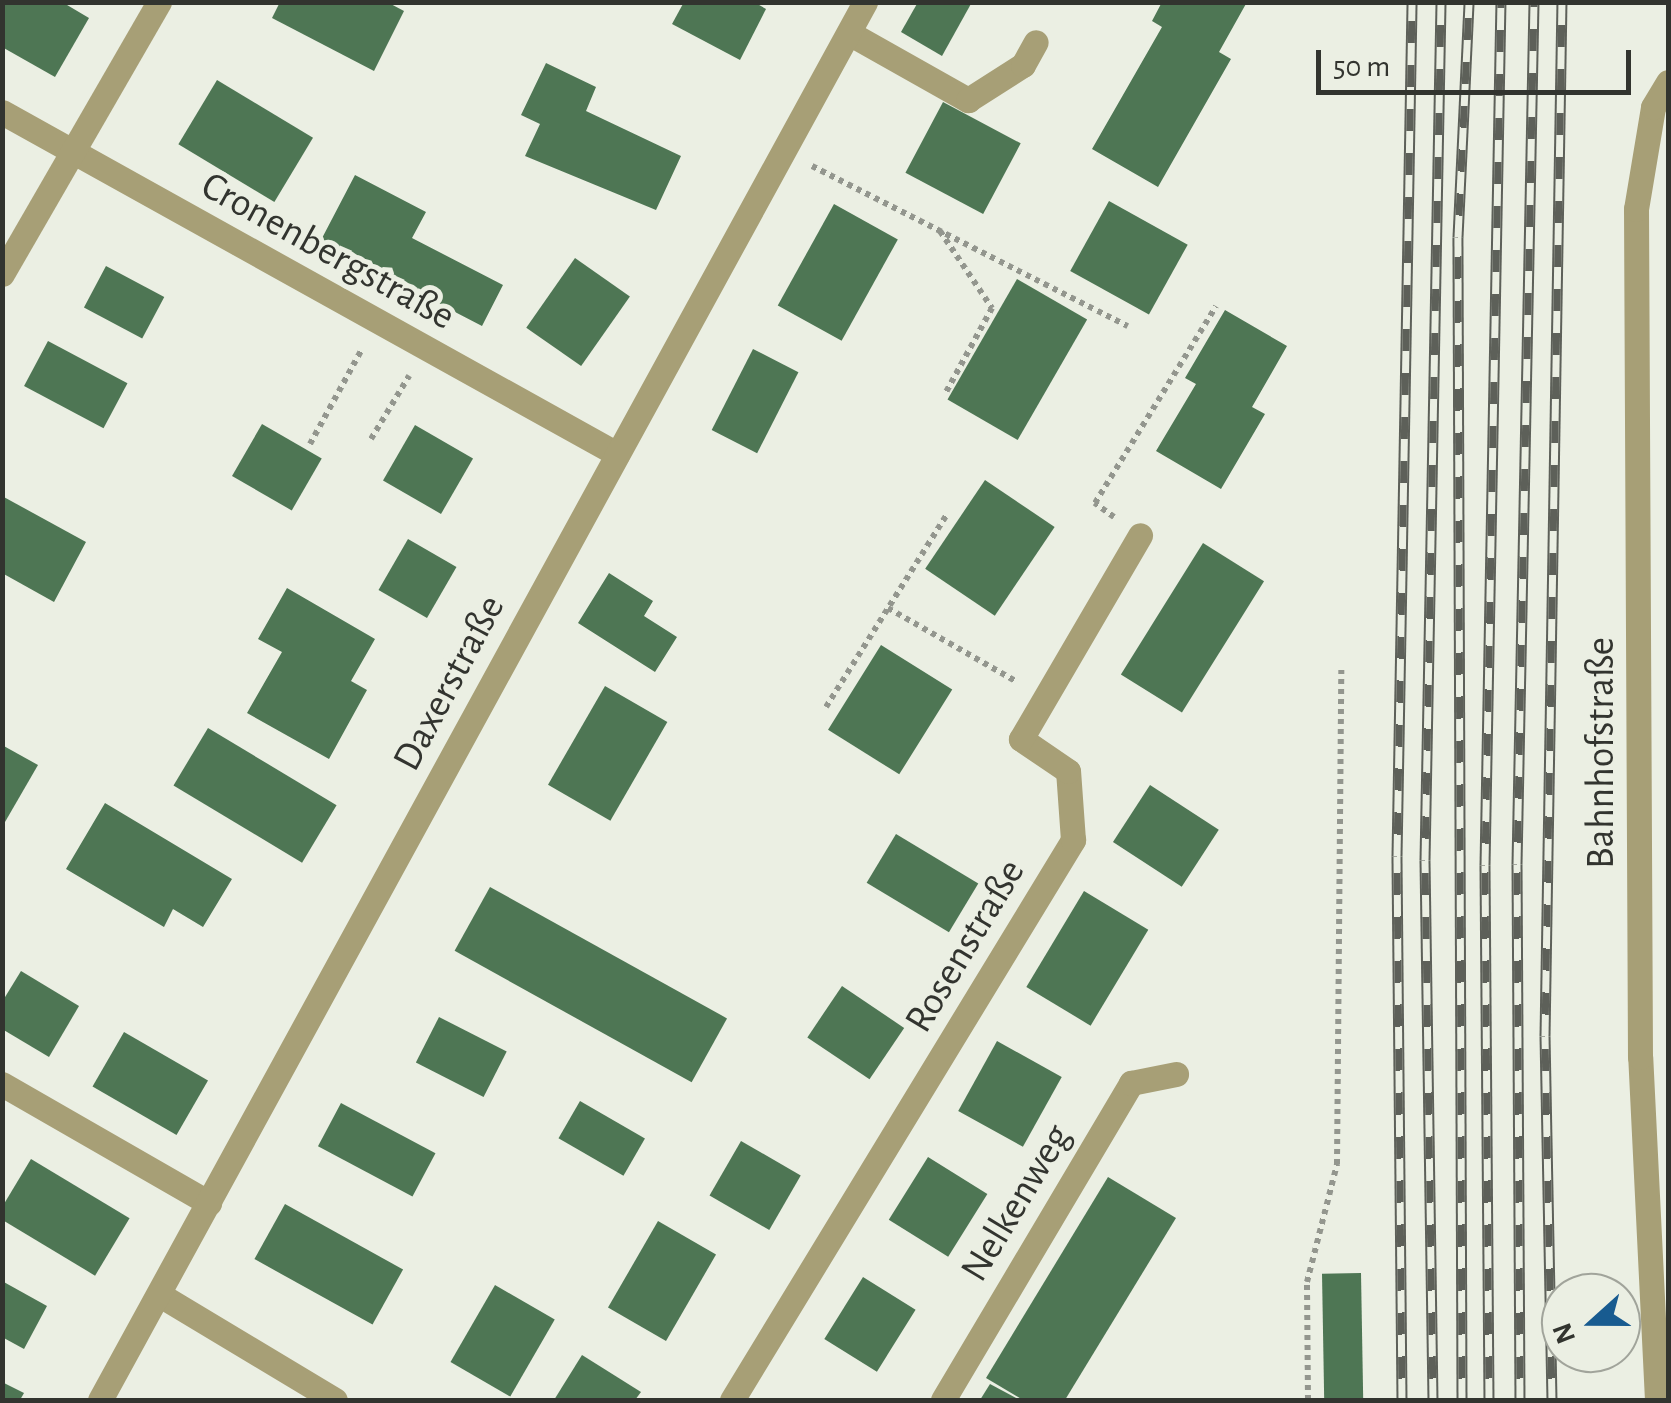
<!DOCTYPE html>
<html>
<head>
<meta charset="utf-8">
<style>
	body { margin:0 }
	#map { position:relative; width:1671px; height:1403px; overflow:hidden; background:#ebefe3; font-family:"Alegreya Sans",sans-serif }
	div>[style] { position:absolute }
	.building>* { inset:0; background:#4e7654; transform-origin:0 0 }
	.path>* { height:6px; margin-top:-3px; transform-origin:0; background:repeating-linear-gradient(90deg,#93968e 0 5px,transparent 0 10px) }
	.minor>* { height:25px; margin:-12.5px; padding:0 12.5px; transform-origin:12.5px; border-radius:12.5px; background:#a79f76 }
	.rail>* { height:11px; margin-top:-5.5px; transform-origin:0; background:repeating-linear-gradient(90deg,#ebefe3 0 22px,#5d6059 0 44px); box-sizing:border-box; border-block:2px solid #5d6059 }
	span { translate:-50% -50%; white-space:nowrap; text-align:center; line-height:1.15; -webkit-text-stroke:10px #ebefe3; paint-order:stroke }
	.street-label { font-size:40px; color:#32342f }
	.frame { position:absolute; inset:0; border:5px solid #32342f; pointer-events:none }
	.north { position:absolute; left:1541px; top:1273px; width:100px; height:100px; box-sizing:border-box; background:#ebefe3; border:2px solid #a1a49b; border-radius:50%; rotate:249deg; font-size:28px; font-weight:700; line-height:40px; text-align:center; color:#32342f }
	.north::after { content:''; display:block; margin:auto; width:35px; height:45px; background:#185b90; clip-path:polygon(50% 0,100% 100%,50% 72%,0 100%) }
	.scale { position:absolute; left:1316px; top:50px; width:315px; height:45px; box-sizing:border-box; border:5px solid #32342f; border-top:0; padding-left:12px; font-size:30px; line-height:35px; white-space:nowrap; color:#32342f; -webkit-text-stroke:8px #ebefe3; paint-order:stroke }
</style>
</head>
<body>
<div id="map">
	<div class="building">
		<i style="clip-path:polygon(2px 2px,62px 2px,89px 18px,55px 77px,2px 47px)"></i>
		<i style="clip-path:polygon(280px 2px,387px 2px,404px 11px,374px 71px,272px 18px)"></i>
		<i style="clip-path:polygon(684px 2px,754px 2px,766px 9px,740px 60px,672px 24px)"></i>
		<i style="clip-path:polygon(918px 2px,972px 2px,942px 56px,901px 32px)"></i>
		<i style="clip-path:polygon(1162px 2px,1247px 2px,1219px 52px,1231px 59px,1158px 187px,1092px 149px,1162px 27px,1152px 21px)"></i>
		<i style="clip-path:polygon(546px 63px,596px 87px,586px 111px,681px 156px,656px 210px,525px 156px,540px 124px,521px 115px)"></i>
		<i style="left:217px;top:80px;width:112px;height:75px;rotate:31deg"></i>
		<i style="left:943px;top:102px;width:88px;height:80px;rotate:28deg"></i>
		<i style="clip-path:polygon(355px 175px,426px 212px,412px 238px,503px 285px,482px 326px,320px 242px)"></i>
		<i style="left:1109px;top:201px;width:90px;height:80px;rotate:29deg"></i>
		<i style="left:834px;top:204px;width:73px;height:116px;rotate:29deg"></i>
		<i style="left:575px;top:258px;width:67px;height:85px;rotate:35deg"></i>
		<i style="left:106px;top:266px;width:66px;height:47px;rotate:28deg"></i>
		<i style="left:1017px;top:279px;width:81px;height:139px;rotate:30deg"></i>
		<i style="clip-path:polygon(1225px 310px,1287px 346px,1252px 407px,1265px 414px,1221px 489px,1156px 451px,1196px 384px,1185px 378px)"></i>
		<i style="left:48px;top:341px;width:90px;height:51px;rotate:28deg"></i>
		<i style="left:753px;top:349px;width:51px;height:91px;rotate:27deg"></i>
		<i style="left:262px;top:424px;width:69px;height:60px;rotate:30deg"></i>
		<i style="left:415px;top:425px;width:67px;height:64px;rotate:30deg"></i>
		<i style="left:985px;top:480px;width:84px;height:107px;rotate:34deg"></i>
		<i style="clip-path:polygon(2px 496px,86px 542px,54px 602px,2px 573px)"></i>
		<i style="left:408px;top:539px;width:56px;height:59px;rotate:30deg"></i>
		<i style="left:1203px;top:543px;width:72px;height:155px;rotate:32deg"></i>
		<i style="clip-path:polygon(609px 573px,653px 601px,644px 616px,677px 637px,655px 672px,578px 623px)"></i>
		<i style="clip-path:polygon(287px 588px,375px 639px,351px 681px,367px 690px,329px 759px,247px 713px,282px 652px,258px 639px)"></i>
		<i style="left:881px;top:645px;width:84px;height:100px;rotate:32deg"></i>
		<i style="left:605px;top:686px;width:72px;height:114px;rotate:30deg"></i>
		<i style="left:208px;top:728px;width:150px;height:67px;rotate:31deg"></i>
		<i style="clip-path:polygon(2px 745px,38px 765px,5px 822px,2px 821px)"></i>
		<i style="left:1150px;top:785px;width:82px;height:68px;rotate:33deg"></i>
		<i style="clip-path:polygon(105px 803px,232px 879px,203px 927px,173px 909px,164px 927px,66px 869px)"></i>
		<i style="left:896px;top:834px;width:96px;height:57px;rotate:31deg"></i>
		<i style="left:490px;top:887px;width:271px;height:73px;rotate:29deg"></i>
		<i style="left:1084px;top:891px;width:75px;height:112px;rotate:31deg"></i>
		<i style="clip-path:polygon(21px 971px,79px 1006px,49px 1057px,2px 1029px,2px 1002px)"></i>
		<i style="left:842px;top:986px;width:75px;height:62px;rotate:34deg"></i>
		<i style="left:439px;top:1017px;width:76px;height:51px;rotate:27deg"></i>
		<i style="left:124px;top:1032px;width:97px;height:63px;rotate:30deg"></i>
		<i style="left:997px;top:1041px;width:74px;height:80px;rotate:29deg"></i>
		<i style="left:580px;top:1101px;width:75px;height:43px;rotate:30deg"></i>
		<i style="left:341px;top:1103px;width:107px;height:49px;rotate:28deg"></i>
		<i style="left:741px;top:1141px;width:69px;height:63px;rotate:30deg"></i>
		<i style="left:928px;top:1157px;width:70px;height:74px;rotate:32deg"></i>
		<i style="left:31px;top:1159px;width:115px;height:67px;rotate:31deg"></i>
		<i style="clip-path:polygon(1108px 1177px,1176px 1218px,1065px 1400px,1023px 1400px,986px 1378px)"></i>
		<i style="left:285px;top:1204px;width:135px;height:63px;rotate:29deg"></i>
		<i style="left:658px;top:1221px;width:67px;height:100px;rotate:30deg"></i>
		<i style="left:1361px;top:1273px;width:127px;height:39px;rotate:89deg"></i>
		<i style="left:863px;top:1277px;width:62px;height:73px;rotate:32deg"></i>
		<i style="clip-path:polygon(2px 1281px,47px 1306px,24px 1349px,2px 1337px)"></i>
		<i style="left:495px;top:1285px;width:69px;height:89px;rotate:30deg"></i>
		<i style="clip-path:polygon(582px 1355px,641px 1392px,635px 1400px,554px 1400px)"></i>
		<i style="clip-path:polygon(2px 1382px,24px 1393px,20px 1400px,2px 1400px)"></i>
		<i style="clip-path:polygon(990px 1384px,1020px 1400px,980px 1400px)"></i>
	</div>
	<div class="path">
		<i style="left:812px;top:166px;width:354px;rotate:26.9deg"></i>
		<i style="left:940px;top:231px;width:93px;rotate:56deg"></i>
		<i style="left:992px;top:308px;width:96px;rotate:118.7deg"></i>
		<i style="left:371px;top:439px;width:74px;rotate:-58.9deg"></i>
		<i style="left:310px;top:444px;width:108px;rotate:-61.3deg"></i>
		<i style="left:1114px;top:517px;width:24px;rotate:-144deg"></i>
		<i style="left:1095px;top:503px;width:231px;rotate:-58.4deg"></i>
		<i style="left:888px;top:608px;width:149px;rotate:29.8deg"></i>
		<i style="left:826px;top:707px;width:226px;rotate:-57.9deg"></i>
		<i style="left:1308px;top:1400px;width:118px;rotate:-90.5deg"></i>
		<i style="left:1307px;top:1282px;width:122px;rotate:-75.7deg"></i>
		<i style="left:1337px;top:1164px;width:494px;rotate:-89.5deg"></i>
	</div>
	<div class="minor">
		<i style="left:849px;top:33px;width:137px;rotate:29.4deg"></i>
		<i style="left:968px;top:100px;width:65px;rotate:-32.5deg"></i>
		<i style="left:1023px;top:65px;width:26px;rotate:-61deg"></i>
		<i style="left:2px;top:112px;width:704px;rotate:29.08deg"></i>
		<i style="left:2px;top:274px;width:314px;rotate:-60deg"></i>
		<i style="left:2px;top:1084px;width:239px;rotate:29.9deg"></i>
		<i style="left:160px;top:1295px;width:204px;rotate:31deg"></i>
		<i style="left:100px;top:1400px;width:1594px;rotate:-61.31deg"></i>
		<i style="left:732px;top:1400px;width:656px;rotate:-58.66deg"></i>
		<i style="left:1073px;top:840px;width:69px;rotate:-94.1deg"></i>
		<i style="left:1068px;top:771px;width:57px;rotate:-145.8deg"></i>
		<i style="left:1021px;top:739px;width:236px;rotate:-59.7deg"></i>
		<i style="left:943px;top:1400px;width:369px;rotate:-59.3deg"></i>
		<i style="left:1131px;top:1083px;width:46px;rotate:-11.3deg"></i>
		<i style="left:1657px;top:1400px;width:343px;rotate:-92.8deg"></i>
		<i style="left:1640px;top:1057px;width:848px;rotate:-90.27deg"></i>
		<i style="left:1636px;top:209px;width:103px;rotate:-80.5deg"></i>
		<i style="left:1653px;top:107px;width:29px;rotate:-59deg"></i>
	</div>
	<div class="rail">
		<i style="left:1402px;top:1400px;width:544px;rotate:-90.53deg"></i>
		<i style="left:1397px;top:856px;width:854px;rotate:-88.99deg"></i>
		<i style="left:1433px;top:1400px;width:540px;rotate:-90.85deg"></i>
		<i style="left:1425px;top:860px;width:858px;rotate:-88.93deg"></i>
		<i style="left:1462px;top:1400px;width:1163px;rotate:-90.2deg"></i>
		<i style="left:1458px;top:237px;width:235px;rotate:-87.3deg"></i>
		<i style="left:1489px;top:1400px;width:535px;rotate:-90.43deg"></i>
		<i style="left:1485px;top:865px;width:863px;rotate:-88.94deg"></i>
		<i style="left:1520px;top:1400px;width:536px;rotate:-90.32deg"></i>
		<i style="left:1517px;top:864px;width:862px;rotate:-88.87deg"></i>
		<i style="left:1552px;top:1400px;width:364px;rotate:-91.1deg"></i>
		<i style="left:1545px;top:1036px;width:1034px;rotate:-89.06deg"></i>
	</div>
	<div class="street-label">
		<span style="left:328px;top:251px;rotate:29deg">Cronenbergstraße</span>
		<span style="left:449px;top:683px;rotate:-62deg">Daxerstraße</span>
		<span style="left:1601px;top:753px;rotate:-90deg">Bahnhofstraße</span>
		<span style="left:965px;top:946px;rotate:-59deg">Rosenstraße</span>
		<span style="left:1016px;top:1203px;rotate:-59deg">Nelkenweg</span>
	</div>
	<div class="frame"></div>
	<div class="north">N</div>
	<div class="scale">50 m</div>
</div>
</body>
</html>
